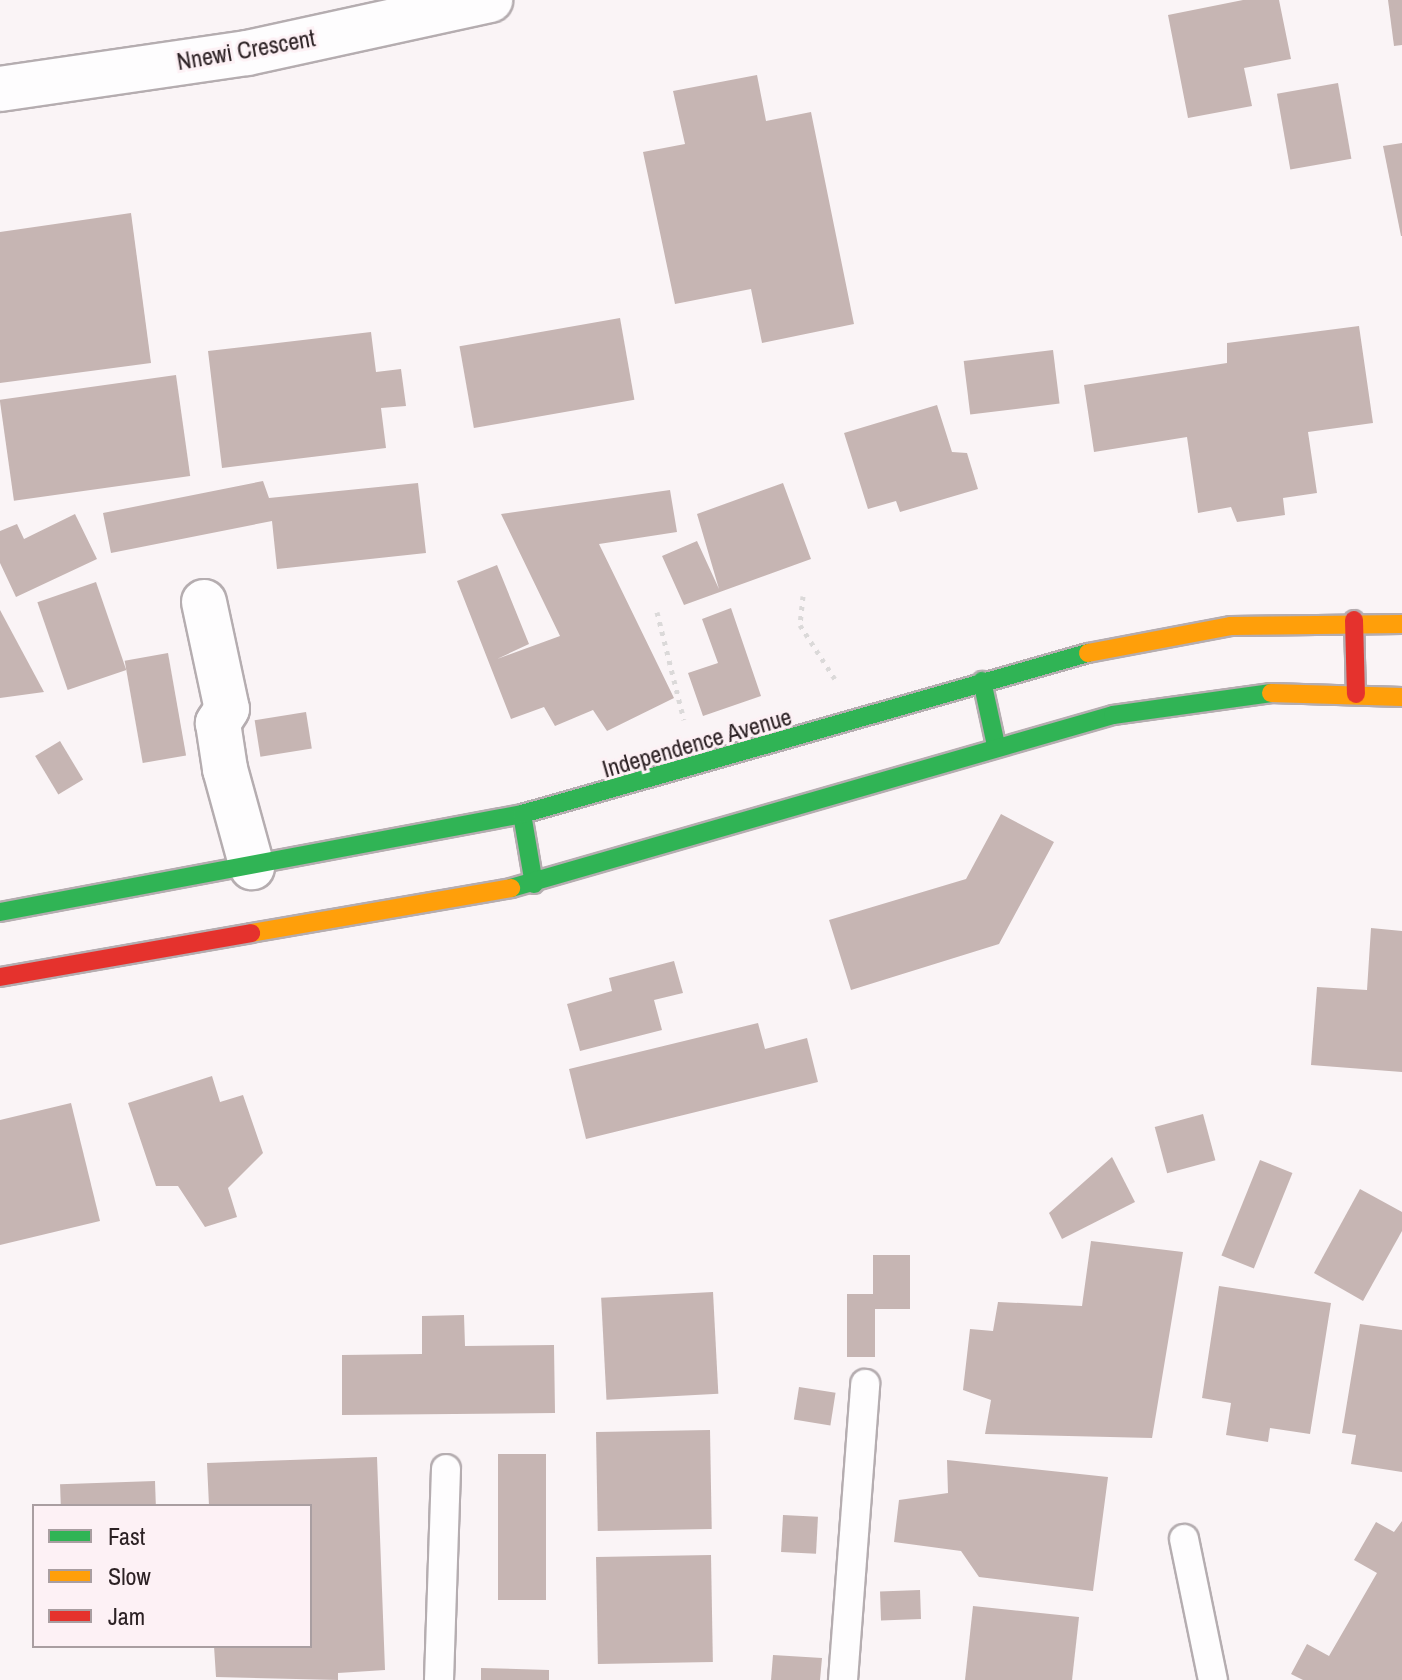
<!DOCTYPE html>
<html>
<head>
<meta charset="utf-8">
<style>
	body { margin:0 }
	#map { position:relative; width:1402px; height:1680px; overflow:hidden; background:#faf4f6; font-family:"Archivo Narrow",sans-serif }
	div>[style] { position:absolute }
	.building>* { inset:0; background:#c6b5b3; transform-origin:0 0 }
	.path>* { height:5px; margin-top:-2.5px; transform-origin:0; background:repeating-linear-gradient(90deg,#dbd9d9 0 4px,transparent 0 10px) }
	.roads { filter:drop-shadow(2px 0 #b5adb0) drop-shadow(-2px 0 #b5adb0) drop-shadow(0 2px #b5adb0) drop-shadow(0 -2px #b5adb0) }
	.lane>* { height:28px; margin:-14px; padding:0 14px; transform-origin:14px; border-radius:14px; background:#fefdfe }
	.street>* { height:44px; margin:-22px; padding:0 22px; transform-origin:22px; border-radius:22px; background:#fefdfe }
	.fast>* { height:18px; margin:-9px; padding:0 9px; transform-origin:9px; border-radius:9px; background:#30b455 }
	.slow>* { height:18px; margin:-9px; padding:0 9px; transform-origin:9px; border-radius:9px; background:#ff9f0a }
	.jam>* { height:18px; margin:-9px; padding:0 9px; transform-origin:9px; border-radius:9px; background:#e5322d }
	span { translate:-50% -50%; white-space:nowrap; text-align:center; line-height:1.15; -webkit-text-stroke:6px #fdf1f5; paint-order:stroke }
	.street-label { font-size:24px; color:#2c2124 }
	.legend { position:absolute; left:32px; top:1504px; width:280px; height:144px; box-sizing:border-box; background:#fdf1f5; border:2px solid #a99ea1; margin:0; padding:10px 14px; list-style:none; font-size:24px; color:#2c2124 }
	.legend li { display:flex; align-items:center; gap:16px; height:40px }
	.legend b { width:40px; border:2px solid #a99ea1 }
</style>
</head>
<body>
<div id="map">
	<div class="building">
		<i style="clip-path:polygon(1243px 0,1279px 0,1291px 59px,1244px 68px,1252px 106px,1188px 118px,1168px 15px)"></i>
		<i style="clip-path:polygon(1388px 0,1402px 0,1402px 45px,1394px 46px)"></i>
		<i style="clip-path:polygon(757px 75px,766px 121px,811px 112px,854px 324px,762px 343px,751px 289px,675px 304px,643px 152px,685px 144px,673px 91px)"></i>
		<i style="left:1338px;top:83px;width:77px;height:62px;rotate:80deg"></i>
		<i style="clip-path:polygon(1402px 143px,1402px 236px,1401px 236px,1383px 146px)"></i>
		<i style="clip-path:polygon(131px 213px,151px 363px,0 383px,0 232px)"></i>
		<i style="left:620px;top:318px;width:83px;height:163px;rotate:80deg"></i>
		<i style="clip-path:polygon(1359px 326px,1373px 423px,1308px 432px,1317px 493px,1283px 498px,1285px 515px,1237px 522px,1231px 507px,1198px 513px,1187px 437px,1094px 452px,1084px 385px,1227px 363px,1227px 343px)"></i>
		<i style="clip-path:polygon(371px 332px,376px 372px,401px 369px,406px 406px,381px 408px,386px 448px,222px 468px,208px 351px)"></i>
		<i style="left:1053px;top:350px;width:54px;height:90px;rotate:83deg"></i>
		<i style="left:176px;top:375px;width:102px;height:178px;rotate:82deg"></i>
		<i style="clip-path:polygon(937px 405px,952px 452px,967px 453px,978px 489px,900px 512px,896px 501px,868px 509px,844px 433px)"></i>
		<i style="clip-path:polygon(263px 481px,269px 498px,418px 483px,426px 553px,277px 569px,272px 521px,111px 553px,103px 513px)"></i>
		<i style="clip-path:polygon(783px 483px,811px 559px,684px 605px,662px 556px,697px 541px,719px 589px,697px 514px)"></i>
		<i style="clip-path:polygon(670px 490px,677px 532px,599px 544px,674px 698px,607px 731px,593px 710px,555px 726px,544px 707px,511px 719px,457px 581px,497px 565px,529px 644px,497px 659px,560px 636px,501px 514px)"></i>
		<i style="clip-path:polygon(75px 514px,97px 559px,16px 597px,0 563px,0 531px,17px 524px,24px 539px)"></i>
		<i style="left:96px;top:582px;width:93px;height:62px;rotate:71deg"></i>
		<i style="clip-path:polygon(731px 608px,761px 696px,703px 716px,688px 673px,718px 663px,702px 619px)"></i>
		<i style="clip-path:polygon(0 610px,44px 692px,0 698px)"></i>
		<i style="left:168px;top:653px;width:104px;height:44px;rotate:80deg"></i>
		<i style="left:306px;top:712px;width:37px;height:52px;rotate:81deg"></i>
		<i style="left:60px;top:741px;width:45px;height:29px;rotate:59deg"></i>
		<i style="clip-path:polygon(1001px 814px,1054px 842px,999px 944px,851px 990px,829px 920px,966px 879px)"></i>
		<i style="clip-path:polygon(1371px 928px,1402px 931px,1402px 1072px,1311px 1065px,1317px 987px,1367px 990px)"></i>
		<i style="clip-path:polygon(674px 961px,683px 993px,654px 1000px,662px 1030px,580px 1051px,567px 1004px,612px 991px,609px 978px)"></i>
		<i style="clip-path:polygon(758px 1023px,765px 1049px,807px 1038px,818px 1082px,586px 1139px,569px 1069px)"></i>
		<i style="clip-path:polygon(212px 1076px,220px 1102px,243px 1095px,263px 1153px,228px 1188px,237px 1217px,205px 1227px,178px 1186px,156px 1186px,128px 1103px)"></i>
		<i style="clip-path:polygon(71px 1103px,100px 1221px,0 1245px,0 1120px)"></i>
		<i style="left:1203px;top:1114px;width:48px;height:50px;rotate:75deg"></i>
		<i style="clip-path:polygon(1112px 1157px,1135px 1202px,1062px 1239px,1049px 1213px)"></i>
		<i style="left:1260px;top:1160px;width:35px;height:103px;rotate:22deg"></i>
		<i style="clip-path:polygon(1360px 1189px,1402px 1212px,1402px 1231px,1363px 1301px,1314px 1273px)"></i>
		<i style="clip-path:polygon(1091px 1241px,1183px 1252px,1152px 1438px,985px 1434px,991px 1400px,963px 1390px,970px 1329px,993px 1331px,998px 1302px,1082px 1306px)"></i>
		<i style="clip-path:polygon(873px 1255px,910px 1255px,910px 1309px,875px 1309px,875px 1357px,847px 1357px,847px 1294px,873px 1294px)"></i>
		<i style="clip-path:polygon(1219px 1286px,1331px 1303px,1310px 1434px,1270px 1428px,1268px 1442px,1226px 1435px,1231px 1403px,1202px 1398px)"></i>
		<i style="left:713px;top:1292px;width:102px;height:112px;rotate:87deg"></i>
		<i style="clip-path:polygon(464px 1315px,465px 1346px,554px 1345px,555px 1413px,342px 1415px,342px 1355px,422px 1354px,422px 1316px)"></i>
		<i style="clip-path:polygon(1360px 1324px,1402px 1330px,1402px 1472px,1351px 1464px,1356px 1435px,1342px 1433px)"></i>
		<i style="left:799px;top:1387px;width:37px;height:33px;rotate:9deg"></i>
		<i style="left:710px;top:1430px;width:99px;height:114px;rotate:89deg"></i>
		<i style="left:546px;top:1454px;width:146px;height:48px;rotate:90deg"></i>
		<i style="clip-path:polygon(377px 1457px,385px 1670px,338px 1673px,338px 1680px,216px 1677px,214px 1646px,310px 1646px,310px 1506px,209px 1506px,207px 1463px)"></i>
		<i style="clip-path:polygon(947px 1460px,1108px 1477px,1093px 1591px,979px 1577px,961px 1551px,894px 1542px,899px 1500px,948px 1493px)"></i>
		<i style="left:155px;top:1481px;width:25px;height:95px;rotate:88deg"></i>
		<i style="left:783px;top:1515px;width:35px;height:37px;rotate:3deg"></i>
		<i style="clip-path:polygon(1402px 1521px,1402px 1680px,1303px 1680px,1291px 1674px,1307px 1644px,1329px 1656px,1377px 1573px,1354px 1560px,1376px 1522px,1394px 1532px)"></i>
		<i style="left:711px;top:1555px;width:107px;height:115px;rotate:89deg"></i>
		<i style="left:920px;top:1590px;width:29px;height:40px;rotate:88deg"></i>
		<i style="clip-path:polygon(973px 1606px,1079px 1617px,1072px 1680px,965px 1680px)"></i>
		<i style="clip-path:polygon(773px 1655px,822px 1658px,820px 1680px,771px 1680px)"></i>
		<i style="clip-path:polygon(481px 1668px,549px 1670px,549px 1680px,481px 1680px)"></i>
	</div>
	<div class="path">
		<i style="left:803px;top:596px;width:29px;rotate:96deg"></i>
		<i style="left:800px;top:625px;width:64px;rotate:57.1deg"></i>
		<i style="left:657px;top:612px;width:111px;rotate:76deg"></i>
	</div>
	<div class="roads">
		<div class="lane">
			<i style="left:1184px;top:1539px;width:144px;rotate:78.4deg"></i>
			<i style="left:439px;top:1680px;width:211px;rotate:-88.1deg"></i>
			<i style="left:843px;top:1680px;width:297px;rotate:-85.7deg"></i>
		</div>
		<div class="street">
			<i style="left:0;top:89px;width:250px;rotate:-8.3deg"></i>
			<i style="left:247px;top:53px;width:249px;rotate:-12.3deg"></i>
			<i style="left:204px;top:602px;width:109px;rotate:77.9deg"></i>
			<i style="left:227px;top:709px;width:17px;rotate:123deg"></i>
			<i style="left:218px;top:723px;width:47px;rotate:81.3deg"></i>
			<i style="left:225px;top:769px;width:102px;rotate:74.6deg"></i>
		</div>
		<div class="fast">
			<i style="left:982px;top:681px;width:66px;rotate:77.7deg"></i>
			<i style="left:522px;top:814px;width:71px;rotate:80.3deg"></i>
			<i style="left:511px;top:888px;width:626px;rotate:-16.03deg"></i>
			<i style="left:1113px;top:715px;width:160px;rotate:-7.9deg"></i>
			<i style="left:0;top:912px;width:531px;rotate:-10.63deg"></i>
			<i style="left:522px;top:814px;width:588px;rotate:-15.88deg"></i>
		</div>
		<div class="slow">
			<i style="left:1088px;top:653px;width:146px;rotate:-10.7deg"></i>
			<i style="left:1231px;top:626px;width:171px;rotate:-0.7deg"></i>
			<i style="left:1271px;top:693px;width:131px;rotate:1.7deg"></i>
			<i style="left:251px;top:933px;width:264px;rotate:-9.8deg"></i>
		</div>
		<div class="jam">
			<i style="left:1354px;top:620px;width:74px;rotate:88.5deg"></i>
			<i style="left:0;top:977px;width:255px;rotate:-9.9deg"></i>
		</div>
	</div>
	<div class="street-label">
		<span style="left:246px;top:50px;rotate:-10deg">Nnewi Crescent</span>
		<span style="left:697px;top:743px;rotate:-16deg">Independence Avenue</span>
	</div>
	<ul class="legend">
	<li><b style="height:10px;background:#30b455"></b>Fast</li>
	<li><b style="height:10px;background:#ff9f0a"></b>Slow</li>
	<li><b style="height:10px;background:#e5322d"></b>Jam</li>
	</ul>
</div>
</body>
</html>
